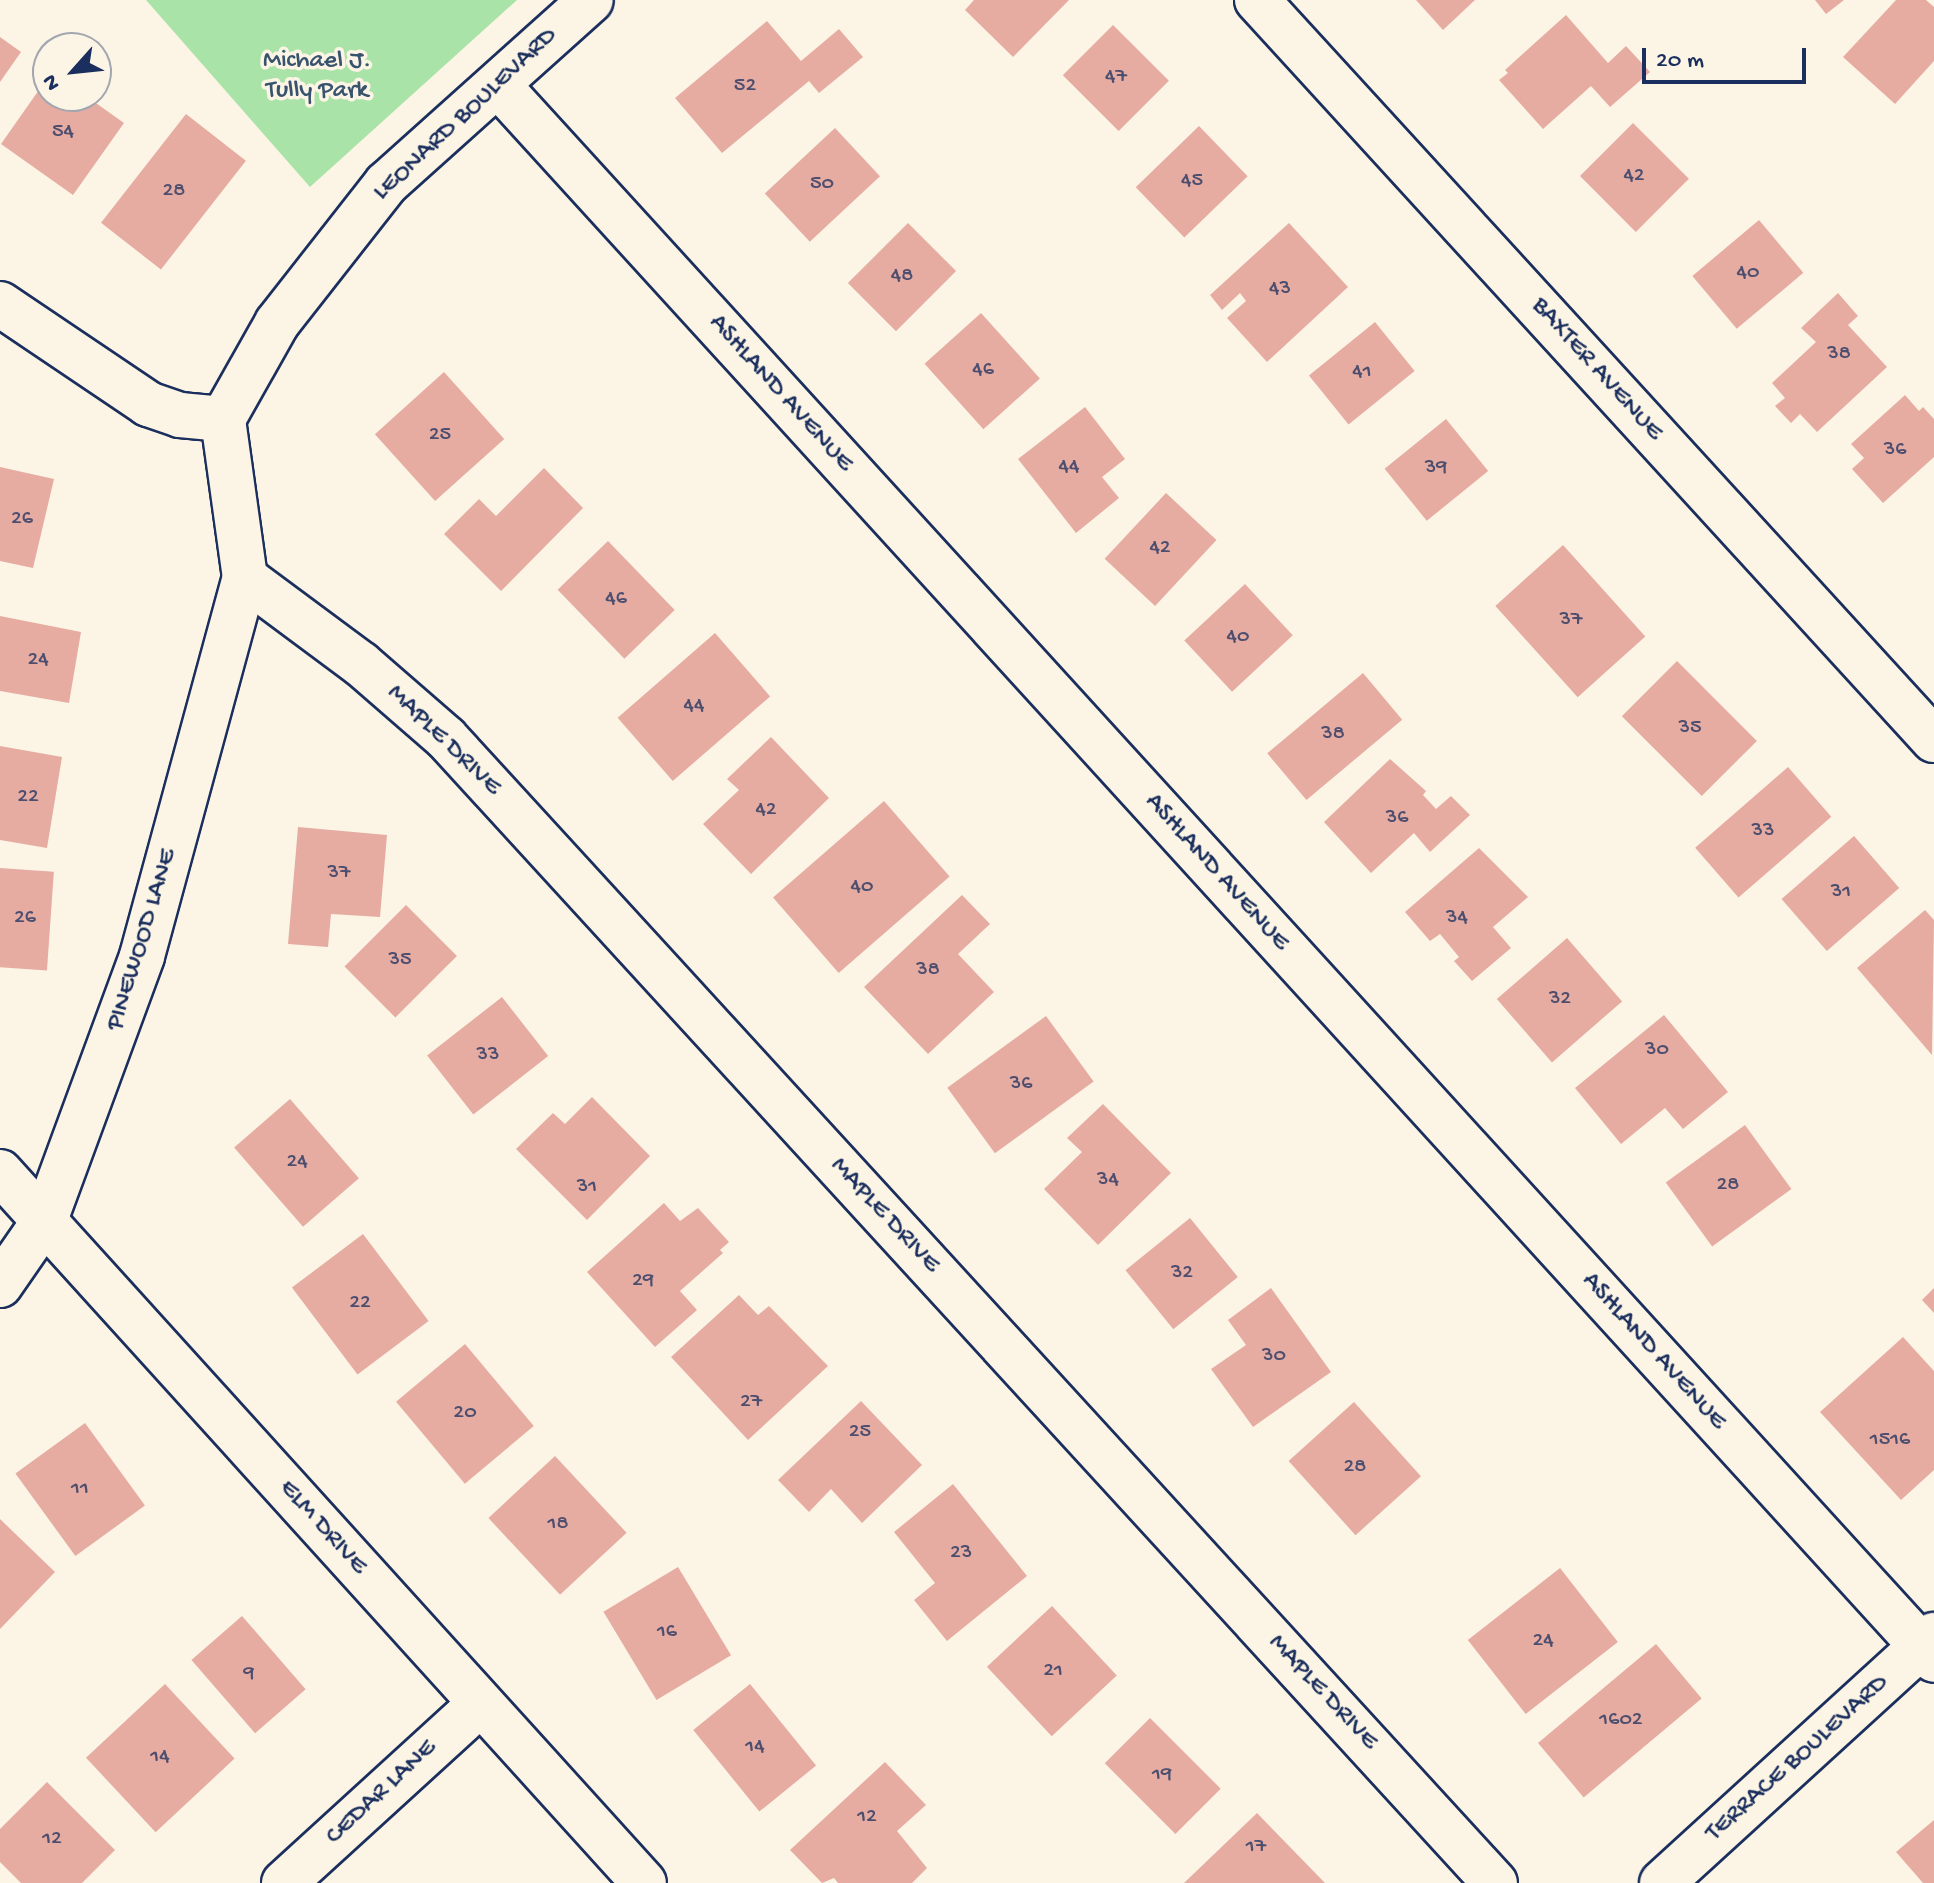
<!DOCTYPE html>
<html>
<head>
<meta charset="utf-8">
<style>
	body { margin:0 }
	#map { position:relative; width:1934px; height:1883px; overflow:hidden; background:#fcf5e5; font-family:"Gochi Hand",sans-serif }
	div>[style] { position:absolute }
	.green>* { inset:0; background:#aae3a7 }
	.building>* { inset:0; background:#e6aca2; transform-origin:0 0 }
	.roads { filter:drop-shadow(2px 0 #1b2f5e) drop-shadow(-2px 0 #1b2f5e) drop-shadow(0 2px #1b2f5e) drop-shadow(0 -2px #1b2f5e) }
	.street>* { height:44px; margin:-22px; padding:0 22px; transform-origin:22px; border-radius:22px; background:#fcf5e5 }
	span { translate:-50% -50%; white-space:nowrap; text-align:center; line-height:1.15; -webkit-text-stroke:7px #fcf5e5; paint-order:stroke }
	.number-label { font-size:22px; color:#4e4e6f }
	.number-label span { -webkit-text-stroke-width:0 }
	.park-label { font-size:26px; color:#38536d }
	.street-label { font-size:26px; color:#1b2f5e }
	.north { position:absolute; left:32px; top:32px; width:80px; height:80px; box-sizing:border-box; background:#fcf5e5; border:2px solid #a2a6af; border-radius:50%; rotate:243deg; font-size:22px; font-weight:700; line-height:32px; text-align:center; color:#1b2f5e }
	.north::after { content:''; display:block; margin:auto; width:28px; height:36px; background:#1b2f5e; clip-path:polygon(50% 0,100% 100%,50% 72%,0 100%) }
	.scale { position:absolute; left:1642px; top:48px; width:164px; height:36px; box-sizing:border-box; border:4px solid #1b2f5e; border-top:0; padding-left:10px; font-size:24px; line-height:28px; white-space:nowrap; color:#1b2f5e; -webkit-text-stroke:6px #fcf5e5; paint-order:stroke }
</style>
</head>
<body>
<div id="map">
	<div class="green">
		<i style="clip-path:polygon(146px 0,517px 0,310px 187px)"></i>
	</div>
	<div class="building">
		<i style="clip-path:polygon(974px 0,1069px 0,1013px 57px,965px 10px)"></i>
		<i style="clip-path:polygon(1416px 0,1475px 0,1443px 30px)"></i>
		<i style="clip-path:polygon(1815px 0,1844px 0,1826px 14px)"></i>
		<i style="clip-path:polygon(1896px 0,1926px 0,1934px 7px,1934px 61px,1895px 104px,1843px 57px)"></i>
		<i style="clip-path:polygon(1566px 15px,1608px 63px,1626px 46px,1650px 72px,1610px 107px,1591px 86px,1543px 129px,1499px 80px,1508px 73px,1505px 70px)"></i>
		<i style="clip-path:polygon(767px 21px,801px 61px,839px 29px,863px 57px,819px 93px,809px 81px,722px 153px,675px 98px)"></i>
		<i style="left:1113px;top:25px;width:79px;height:71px;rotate:45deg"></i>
		<i style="clip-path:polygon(0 37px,21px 52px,0 82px)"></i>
		<i style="clip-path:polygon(48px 77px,48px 96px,86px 96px,124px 123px,73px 195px,1px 144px)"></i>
		<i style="left:186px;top:114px;width:76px;height:138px;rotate:38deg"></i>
		<i style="left:1633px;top:123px;width:79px;height:75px;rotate:45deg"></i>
		<i style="left:1199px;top:126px;width:70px;height:88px;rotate:46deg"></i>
		<i style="left:835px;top:128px;width:66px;height:96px;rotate:47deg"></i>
		<i style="left:1759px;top:220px;width:69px;height:87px;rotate:50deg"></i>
		<i style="left:908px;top:223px;width:68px;height:85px;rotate:45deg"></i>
		<i style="clip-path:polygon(1289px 223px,1348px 287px,1267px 362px,1227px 318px,1246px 301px,1240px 293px,1222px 310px,1210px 295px)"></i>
		<i style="clip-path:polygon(1838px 293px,1858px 316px,1848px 325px,1887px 367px,1817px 432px,1800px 414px,1791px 423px,1775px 406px,1785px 398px,1772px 383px,1816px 342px,1801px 328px)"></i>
		<i style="left:981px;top:313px;width:88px;height:76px;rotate:48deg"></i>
		<i style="left:1375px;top:322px;width:63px;height:85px;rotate:51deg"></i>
		<i style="left:444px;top:372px;width:90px;height:93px;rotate:48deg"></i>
		<i style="clip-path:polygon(1905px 395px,1919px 411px,1923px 407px,1934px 419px,1934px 457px,1883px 503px,1852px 469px,1864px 458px,1851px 444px)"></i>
		<i style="clip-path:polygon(1085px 407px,1125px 459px,1102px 477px,1119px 498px,1076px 533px,1018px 459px)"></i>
		<i style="left:1446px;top:419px;width:67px;height:79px;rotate:51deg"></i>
		<i style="clip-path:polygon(0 467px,54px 479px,33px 568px,0 561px)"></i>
		<i style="clip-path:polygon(544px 468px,583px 508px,501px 591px,444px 534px,479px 499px,496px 516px)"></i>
		<i style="left:1166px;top:493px;width:69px;height:90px;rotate:43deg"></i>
		<i style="left:608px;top:541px;width:96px;height:70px;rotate:46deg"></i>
		<i style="left:1563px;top:545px;width:123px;height:91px;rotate:48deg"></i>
		<i style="left:1245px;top:584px;width:70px;height:83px;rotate:47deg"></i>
		<i style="clip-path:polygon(0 616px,81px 632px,69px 703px,0 691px)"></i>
		<i style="left:715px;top:633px;width:84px;height:129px;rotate:49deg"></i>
		<i style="left:1677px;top:661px;width:113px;height:78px;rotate:45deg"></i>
		<i style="left:1363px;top:673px;width:61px;height:125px;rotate:50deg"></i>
		<i style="clip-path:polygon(771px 737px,829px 798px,751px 874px,703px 824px,739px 790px,727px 779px)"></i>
		<i style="clip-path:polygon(0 746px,62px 757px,47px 848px,0 840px)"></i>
		<i style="clip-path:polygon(1390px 759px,1426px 791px,1423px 795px,1436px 809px,1451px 796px,1470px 815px,1430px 852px,1414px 833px,1371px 873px,1324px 822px)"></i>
		<i style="left:1788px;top:767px;width:66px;height:123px;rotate:49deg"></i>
		<i style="left:884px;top:801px;width:100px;height:147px;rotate:49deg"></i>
		<i style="clip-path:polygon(298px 827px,387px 835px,380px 917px,331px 914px,328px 947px,288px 944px)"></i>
		<i style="left:1854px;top:836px;width:69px;height:96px;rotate:49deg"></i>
		<i style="clip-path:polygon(1479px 848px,1528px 897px,1493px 927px,1511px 948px,1472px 981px,1454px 961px,1459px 957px,1440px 934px,1430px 941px,1405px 912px)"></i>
		<i style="left:0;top:868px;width:54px;height:99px;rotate:4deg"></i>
		<i style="clip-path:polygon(962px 895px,990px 924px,958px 954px,994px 992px,928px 1054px,864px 987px)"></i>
		<i style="left:406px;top:905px;width:72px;height:87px;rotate:45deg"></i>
		<i style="clip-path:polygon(1925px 910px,1934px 920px,1932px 1055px,1857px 968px)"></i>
		<i style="left:1567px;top:938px;width:84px;height:93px;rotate:49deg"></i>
		<i style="left:502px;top:997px;width:75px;height:95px;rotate:52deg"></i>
		<i style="clip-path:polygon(1664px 1015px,1728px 1092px,1683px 1129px,1665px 1108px,1621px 1144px,1575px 1088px)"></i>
		<i style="left:1046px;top:1016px;width:81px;height:122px;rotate:54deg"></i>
		<i style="clip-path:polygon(592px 1097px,650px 1156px,587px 1220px,516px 1149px,553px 1113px,565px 1124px)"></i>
		<i style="left:290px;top:1099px;width:105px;height:74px;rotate:49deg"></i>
		<i style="clip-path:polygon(1103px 1104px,1171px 1173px,1098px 1245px,1044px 1189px,1082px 1152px,1067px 1138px)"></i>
		<i style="left:1745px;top:1125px;width:79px;height:98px;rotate:54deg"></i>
		<i style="clip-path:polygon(664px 1203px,680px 1221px,698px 1208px,729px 1242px,720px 1250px,723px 1253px,680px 1291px,697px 1310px,655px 1347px,587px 1272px)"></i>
		<i style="left:1190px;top:1218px;width:76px;height:83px;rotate:51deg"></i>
		<i style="left:363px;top:1234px;width:109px;height:89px;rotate:53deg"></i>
		<i style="clip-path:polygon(1271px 1288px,1331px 1372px,1253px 1427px,1211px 1369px,1246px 1345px,1228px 1320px)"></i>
		<i style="clip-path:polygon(1934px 1288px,1934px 1313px,1922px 1300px)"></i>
		<i style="clip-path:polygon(739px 1295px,758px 1315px,769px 1306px,828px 1366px,748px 1440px,671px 1357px)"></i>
		<i style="clip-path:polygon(1903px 1337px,1934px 1371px,1934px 1470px,1901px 1500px,1820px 1412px)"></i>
		<i style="left:465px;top:1344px;width:107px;height:90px;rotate:50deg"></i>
		<i style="clip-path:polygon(861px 1401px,922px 1465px,862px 1523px,831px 1489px,809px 1512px,778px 1480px)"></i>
		<i style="left:1354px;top:1402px;width:100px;height:88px;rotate:48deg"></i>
		<i style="left:85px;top:1423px;width:102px;height:86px;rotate:54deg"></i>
		<i style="left:555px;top:1456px;width:105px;height:91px;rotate:47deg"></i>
		<i style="clip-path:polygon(953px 1484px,1027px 1576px,947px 1641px,914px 1600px,935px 1583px,894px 1532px)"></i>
		<i style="clip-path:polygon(0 1519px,55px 1572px,0 1629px)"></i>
		<i style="left:678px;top:1567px;width:103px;height:87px;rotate:59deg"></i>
		<i style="left:1560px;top:1568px;width:94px;height:117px;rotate:52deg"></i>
		<i style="left:1052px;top:1606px;width:95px;height:89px;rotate:47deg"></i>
		<i style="left:242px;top:1616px;width:97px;height:67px;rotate:49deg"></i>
		<i style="left:1656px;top:1644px;width:71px;height:154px;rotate:50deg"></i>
		<i style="left:165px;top:1684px;width:102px;height:108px;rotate:47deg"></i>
		<i style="left:750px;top:1684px;width:105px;height:73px;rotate:51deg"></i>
		<i style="left:1150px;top:1718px;width:100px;height:64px;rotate:45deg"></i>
		<i style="clip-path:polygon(885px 1762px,926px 1805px,897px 1831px,927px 1868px,912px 1883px,838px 1883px,834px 1878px,822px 1883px,790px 1850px)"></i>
		<i style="clip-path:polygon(47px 1782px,115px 1850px,82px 1883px,21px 1883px,0 1862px,0 1829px)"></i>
		<i style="clip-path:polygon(1257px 1813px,1325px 1883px,1184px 1883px)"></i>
		<i style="clip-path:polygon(1934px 1820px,1934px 1883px,1923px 1883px,1896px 1852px)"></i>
	</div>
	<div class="roads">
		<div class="street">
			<i style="left:1257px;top:0;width:1003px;rotate:47.55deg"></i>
			<i style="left:498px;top:85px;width:2131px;rotate:47.64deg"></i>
			<i style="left:0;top:304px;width:179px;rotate:34deg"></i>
			<i style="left:148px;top:404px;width:34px;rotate:19deg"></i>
			<i style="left:180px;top:415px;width:43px;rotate:5.3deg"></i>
			<i style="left:245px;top:578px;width:144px;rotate:36.6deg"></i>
			<i style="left:361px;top:664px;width:113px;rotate:41deg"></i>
			<i style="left:446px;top:738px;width:1553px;rotate:47.51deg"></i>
			<i style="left:0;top:1172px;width:959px;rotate:47.83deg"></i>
			<i style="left:0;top:1285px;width:79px;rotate:-55.3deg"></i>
			<i style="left:45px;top:1220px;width:281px;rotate:-69.8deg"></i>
			<i style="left:142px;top:956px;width:392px;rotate:-74.8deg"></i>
			<i style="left:245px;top:578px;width:161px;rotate:-97.9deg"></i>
			<i style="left:223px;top:419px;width:110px;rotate:-60.6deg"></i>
			<i style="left:277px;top:323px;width:177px;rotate:-51.9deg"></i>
			<i style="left:386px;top:184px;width:275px;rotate:-41.9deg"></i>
			<i style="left:284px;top:1883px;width:265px;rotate:-42.4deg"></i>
			<i style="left:1662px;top:1883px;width:368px;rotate:-42.4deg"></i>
		</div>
	</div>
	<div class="number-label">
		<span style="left:1116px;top:78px">47</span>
		<span style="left:745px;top:87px">52</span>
		<span style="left:63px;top:133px">54</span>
		<span style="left:1634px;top:177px">42</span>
		<span style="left:1192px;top:182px">45</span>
		<span style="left:822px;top:185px">50</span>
		<span style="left:174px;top:192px">28</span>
		<span style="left:1748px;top:274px">40</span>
		<span style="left:902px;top:277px">48</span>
		<span style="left:1280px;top:290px">43</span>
		<span style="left:1839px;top:355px">38</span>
		<span style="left:983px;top:371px">46</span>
		<span style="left:1362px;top:373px">41</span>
		<span style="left:440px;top:436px">25</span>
		<span style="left:1895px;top:451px">36</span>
		<span style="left:1069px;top:468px">44</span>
		<span style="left:1436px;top:469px">39</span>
		<span style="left:22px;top:520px">26</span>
		<span style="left:1160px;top:549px">42</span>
		<span style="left:616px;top:600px">46</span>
		<span style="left:1571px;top:621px">37</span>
		<span style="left:1238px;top:638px">40</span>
		<span style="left:38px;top:661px">24</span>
		<span style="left:694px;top:707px">44</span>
		<span style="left:1690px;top:729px">35</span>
		<span style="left:1333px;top:735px">38</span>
		<span style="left:28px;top:798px">22</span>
		<span style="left:766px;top:811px">42</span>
		<span style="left:1397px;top:819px">36</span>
		<span style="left:1763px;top:832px">33</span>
		<span style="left:339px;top:874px">37</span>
		<span style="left:862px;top:888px">40</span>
		<span style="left:1841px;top:893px">31</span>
		<span style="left:25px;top:919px">26</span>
		<span style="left:1457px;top:919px">34</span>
		<span style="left:400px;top:961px">35</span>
		<span style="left:928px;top:971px">38</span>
		<span style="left:1560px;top:1000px">32</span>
		<span style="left:1657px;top:1051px">30</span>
		<span style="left:488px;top:1056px">33</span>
		<span style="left:1021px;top:1085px">36</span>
		<span style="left:297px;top:1163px">24</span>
		<span style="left:1108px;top:1181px">34</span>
		<span style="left:1728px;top:1186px">28</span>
		<span style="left:587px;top:1188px">31</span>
		<span style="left:1182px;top:1274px">32</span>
		<span style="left:643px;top:1282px">29</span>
		<span style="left:360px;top:1304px">22</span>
		<span style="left:1274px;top:1357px">30</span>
		<span style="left:751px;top:1403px">27</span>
		<span style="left:465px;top:1414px">20</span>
		<span style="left:860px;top:1433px">25</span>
		<span style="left:1890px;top:1441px">1516</span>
		<span style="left:1355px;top:1468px">28</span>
		<span style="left:80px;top:1490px">11</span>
		<span style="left:558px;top:1525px">18</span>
		<span style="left:961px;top:1554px">23</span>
		<span style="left:667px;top:1633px">16</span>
		<span style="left:1543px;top:1642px">24</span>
		<span style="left:1053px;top:1672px">21</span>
		<span style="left:249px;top:1675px">9</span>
		<span style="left:1621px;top:1721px">1602</span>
		<span style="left:755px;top:1748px">14</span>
		<span style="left:160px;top:1758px">14</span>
		<span style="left:1162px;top:1776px">19</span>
		<span style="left:867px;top:1818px">12</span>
		<span style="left:52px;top:1840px">12</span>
		<span style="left:1256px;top:1848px">17</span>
	</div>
	<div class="park-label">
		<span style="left:317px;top:77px">Michael J.<br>Tully Park</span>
	</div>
	<div class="street-label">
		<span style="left:466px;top:115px;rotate:-43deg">LEONARD BOULEVARD</span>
		<span style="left:1596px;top:370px;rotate:48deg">BAXTER AVENUE</span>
		<span style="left:780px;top:394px;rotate:48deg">ASHLAND AVENUE</span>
		<span style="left:443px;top:741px;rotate:44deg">MAPLE DRIVE</span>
		<span style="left:1216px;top:873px;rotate:48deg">ASHLAND AVENUE</span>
		<span style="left:143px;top:940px;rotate:-73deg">PINEWOOD LANE</span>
		<span style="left:884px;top:1216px;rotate:47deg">MAPLE DRIVE</span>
		<span style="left:1653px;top:1352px;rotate:48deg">ASHLAND AVENUE</span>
		<span style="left:322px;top:1528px;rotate:48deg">ELM DRIVE</span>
		<span style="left:1322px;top:1693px;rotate:47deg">MAPLE DRIVE</span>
		<span style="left:1798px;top:1759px;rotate:-42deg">TERRACE BOULEVARD</span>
		<span style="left:382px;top:1793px;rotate:-43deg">CEDAR LANE</span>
	</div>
	<div class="north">N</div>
	<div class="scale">20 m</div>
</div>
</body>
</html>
